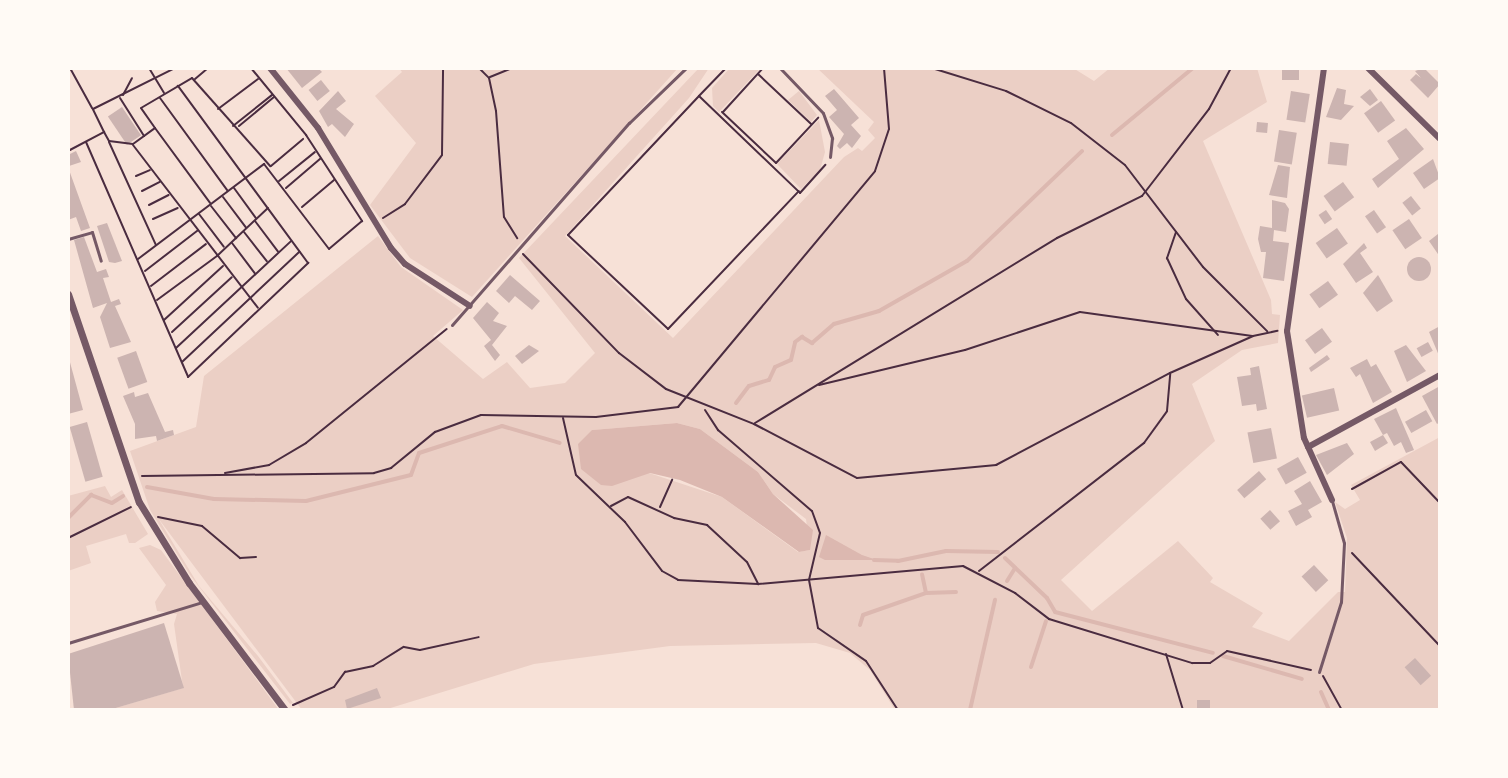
<!DOCTYPE html>
<html>
<head>
<meta charset="utf-8">
<style>
	body { margin:0 }
	#map { position:relative; width:1508px; height:778px; overflow:hidden; background:#f7e1d7; font-family:"Space Grotesk",sans-serif }
	div>[style] { position:absolute }
	.green>* { inset:0; background:#ebcfc5 }
	.water>* { inset:0; background:#dcb8b0 }
	.stream>* { height:4px; margin:-2px; padding:0 2px; transform-origin:2px; border-radius:2px; background:#dcb8b0 }
	.building>* { inset:0; background:#ccb4b1; transform-origin:0 0 }
	.round { border-radius:50% }
	.path>* { height:2px; margin:-1px; padding:0 1px; transform-origin:1px; border-radius:1px; background:#4a2c40 }
	.service>* { height:3px; margin:-1.5px; padding:0 1.5px; transform-origin:1.5px; border-radius:1.5px; background:#755966 }
	.minor>* { height:6px; margin:-3px; padding:0 3px; transform-origin:3px; border-radius:3px; background:#755966 }
	.tertiary>* { height:7px; margin:-3.5px; padding:0 3.5px; transform-origin:3.5px; border-radius:3.5px; background:#755966 }
	span { translate:-50% -50%; white-space:nowrap; text-align:center; line-height:1.15; -webkit-text-stroke:6px #fffaf5; paint-order:stroke }
	.frame { position:absolute; inset:0; border:70px solid #fffaf5; pointer-events:none }
</style>
</head>
<body>
<div id="map">
	<div class="green">
		<i style="clip-path:polygon(399px 68px,678px 68px,472px 297px,410px 258px,370px 205px,416px 143px,375px 96px,402px 72px)"></i>
		<i style="clip-path:polygon(evenodd,699px 68px,709px 68px,689px 98px,565px 236px,673px 338px,844px 157px,858px 148px,862px 151px,875px 138px,868px 130px,874px 122px,817px 68px,1073px 68px,1094px 81px,1110px 68px,1257px 68px,1267px 102px,1203px 141px,1271px 300px,1272px 314px,1280px 315px,1278px 343px,1242px 350px,1192px 384px,1215px 441px,1061px 580px,1092px 611px,1178px 541px,1213px 578px,1210px 582px,1263px 613px,1252px 627px,1289px 641px,1338px 592px,1345px 592px,1347px 538px,1335px 502px,1345px 509px,1360px 500px,1351px 485px,1440px 437px,1440px 710px,895px 710px,870px 670px,850px 653px,816px 643px,670px 646px,534px 664px,384px 710px,302px 710px,158px 518px,199px 586px,258px 656px,293px 703px,290px 704px,190px 575px,150px 510px,130px 451px,196px 427px,204px 376px,378px 236px,401px 267px,463px 310px,433px 336px,483px 379px,507px 362px,530px 388px,565px 383px,595px 353px,519px 258px,699px 68px,677px 423px,700px 429px,758px 472px,773px 494px,806px 519px,810px 550px,798px 552px,722px 497px,649px 473px,592px 430px,677px 423px)"></i>
		<i style="clip-path:polygon(728px 70px,759px 70px,719px 112px,713px 106px,712px 88px)"></i>
		<i style="clip-path:polygon(799px 91px,817px 115px,811px 122px,788px 100px)"></i>
		<i style="clip-path:polygon(819px 120px,825px 152px,820px 170px,801px 189px,777px 164px)"></i>
		<i style="clip-path:polygon(105px 486px,111px 497px,122px 490px,148px 534px,135px 543px,129px 543px,126px 534px,86px 546px,91px 563px,68px 571px,68px 496px)"></i>
		<i style="clip-path:polygon(150px 545px,161px 550px,279px 710px,109px 710px,183px 688px,174px 624px,177px 614px,157px 611px,155px 602px,166px 585px,139px 548px)"></i>
	</div>
	<div class="water">
		<i style="clip-path:polygon(677px 423px,700px 429px,758px 472px,773px 494px,813px 530px,810px 550px,799px 552px,722px 497px,680px 480px,650px 473px,612px 486px,601px 485px,581px 469px,578px 444px,592px 430px)"></i>
		<i style="clip-path:polygon(826px 535px,862px 555px,877px 560px,825px 560px,819px 557px)"></i>
	</div>
	<div class="stream">
		<i style="left:1112px;top:135px;width:105px;rotate:-39.6deg"></i>
		<i style="left:736px;top:403px;width:21px;rotate:-53deg"></i>
		<i style="left:749px;top:386px;width:21px;rotate:-17deg"></i>
		<i style="left:769px;top:380px;width:14px;rotate:-65deg"></i>
		<i style="left:775px;top:367px;width:17px;rotate:-24deg"></i>
		<i style="left:791px;top:360px;width:18px;rotate:-77deg"></i>
		<i style="left:795px;top:342px;width:9px;rotate:-36deg"></i>
		<i style="left:802px;top:337px;width:12px;rotate:31deg"></i>
		<i style="left:812px;top:343px;width:29px;rotate:-41deg"></i>
		<i style="left:834px;top:324px;width:47px;rotate:-16.1deg"></i>
		<i style="left:879px;top:311px;width:101px;rotate:-29.6deg"></i>
		<i style="left:967px;top:261px;width:159px;rotate:-43.7deg"></i>
		<i style="left:147px;top:487px;width:68px;rotate:10.2deg"></i>
		<i style="left:214px;top:499px;width:92px;rotate:1.2deg"></i>
		<i style="left:306px;top:501px;width:108px;rotate:-13.9deg"></i>
		<i style="left:411px;top:475px;width:23px;rotate:-70deg"></i>
		<i style="left:419px;top:453px;width:87px;rotate:-18deg"></i>
		<i style="left:502px;top:426px;width:60px;rotate:16.3deg"></i>
		<i style="left:68px;top:518px;width:33px;rotate:-45deg"></i>
		<i style="left:91px;top:495px;width:22px;rotate:21deg"></i>
		<i style="left:112px;top:503px;width:13px;rotate:-32deg"></i>
		<i style="left:1005px;top:558px;width:58px;rotate:43.6deg"></i>
		<i style="left:1047px;top:598px;width:16px;rotate:60deg"></i>
		<i style="left:1055px;top:612px;width:163px;rotate:14.5deg"></i>
		<i style="left:874px;top:560px;width:24px;rotate:2deg"></i>
		<i style="left:898px;top:561px;width:49px;rotate:-11.8deg"></i>
		<i style="left:946px;top:551px;width:52px;rotate:1.1deg"></i>
		<i style="left:1007px;top:581px;width:15px;rotate:-58deg"></i>
		<i style="left:926px;top:593px;width:30px;rotate:-2deg"></i>
		<i style="left:860px;top:625px;width:10px;rotate:-73deg"></i>
		<i style="left:863px;top:615px;width:67px;rotate:-19.2deg"></i>
		<i style="left:926px;top:593px;width:19px;rotate:-102deg"></i>
		<i style="left:1223px;top:656px;width:82px;rotate:16.2deg"></i>
		<i style="left:1031px;top:667px;width:48px;rotate:-71.9deg"></i>
		<i style="left:1321px;top:692px;width:20px;rotate:66deg"></i>
		<i style="left:970px;top:710px;width:113px;rotate:-77.2deg"></i>
	</div>
	<div class="building">
		<i style="clip-path:polygon(286px 68px,318px 68px,322px 72px,302px 88px)"></i>
		<i style="left:1282px;top:68px;width:17px;height:12px"></i>
		<i style="clip-path:polygon(1424px 68px,1440px 84px,1428px 98px,1410px 80px,1416px 74px,1421px 78px,1415px 71px)"></i>
		<i style="left:321px;top:80px;width:14px;height:16px;rotate:51deg"></i>
		<i style="clip-path:polygon(1337px 88px,1346px 90px,1344px 104px,1354px 106px,1341px 120px,1326px 117px)"></i>
		<i style="clip-path:polygon(834px 89px,859px 118px,851px 125px,861px 136px,852px 148px,847px 143px,840px 149px,837px 146px,844px 134px,829px 117px,837px 110px,825px 96px)"></i>
		<i style="clip-path:polygon(1370px 89px,1378px 100px,1370px 106px,1360px 97px)"></i>
		<i style="clip-path:polygon(338px 91px,346px 101px,336px 109px,354px 124px,345px 137px,332px 124px,328px 127px,319px 111px)"></i>
		<i style="left:1291px;top:91px;width:19px;height:29px;rotate:9deg"></i>
		<i style="left:1381px;top:101px;width:24px;height:21px;rotate:54deg"></i>
		<i style="left:122px;top:107px;width:34px;height:17px;rotate:56deg"></i>
		<i style="left:1257px;top:122px;width:11px;height:10px;rotate:5deg"></i>
		<i style="clip-path:polygon(1406px 128px,1424px 149px,1378px 188px,1372px 179px,1399px 159px,1387px 141px)"></i>
		<i style="left:1279px;top:130px;width:18px;height:32px;rotate:9deg"></i>
		<i style="left:1330px;top:142px;width:19px;height:22px;rotate:6deg"></i>
		<i style="clip-path:polygon(76px 151px,81px 162px,69px 166px,68px 155px)"></i>
		<i style="clip-path:polygon(1433px 159px,1440px 178px,1424px 189px,1413px 173px)"></i>
		<i style="clip-path:polygon(1278px 165px,1290px 167px,1287px 198px,1269px 195px)"></i>
		<i style="clip-path:polygon(68px 167px,90px 228px,81px 231px,76px 217px,68px 220px)"></i>
		<i style="left:1343px;top:182px;width:19px;height:24px;rotate:54deg"></i>
		<i style="left:1411px;top:196px;width:16px;height:11px;rotate:52deg"></i>
		<i style="clip-path:polygon(1272px 200px,1285px 203px,1289px 209px,1286px 232px,1274px 230px,1273px 241px,1289px 243px,1284px 281px,1263px 278px,1266px 252px,1261px 252px,1258px 239px,1260px 226px,1272px 228px)"></i>
		<i style="left:1326px;top:210px;width:11px;height:9px;rotate:56deg"></i>
		<i style="left:1374px;top:210px;width:21px;height:11px;rotate:55deg"></i>
		<i style="left:1409px;top:219px;width:23px;height:20px;rotate:56deg"></i>
		<i style="clip-path:polygon(107px 223px,122px 261px,115px 263px,109px 262px,97px 226px)"></i>
		<i style="left:1337px;top:228px;width:19px;height:26px;rotate:55deg"></i>
		<i style="clip-path:polygon(1438px 234px,1440px 237px,1440px 257px,1429px 241px)"></i>
		<i style="clip-path:polygon(84px 237px,97px 272px,106px 269px,109px 277px,103px 278px,111px 302px,119px 299px,121px 304px,115px 306px,131px 342px,110px 348px,100px 317px,107px 303px,93px 308px,74px 240px)"></i>
		<i style="clip-path:polygon(1364px 243px,1367px 248px,1360px 253px,1373px 272px,1356px 283px,1343px 264px)"></i>
		<i class="round" style="left:1407px;top:257px;width:24px;height:24px"></i>
		<i style="clip-path:polygon(510px 275px,540px 301px,532px 310px,515px 296px,509px 303px,496px 291px)"></i>
		<i style="clip-path:polygon(1378px 275px,1393px 301px,1377px 312px,1363px 293px)"></i>
		<i style="left:1328px;top:281px;width:17px;height:23px;rotate:54deg"></i>
		<i style="clip-path:polygon(487px 302px,499px 313px,493px 321px,507px 326px,492px 345px,500px 355px,495px 361px,484px 346px,491px 340px,473px 318px)"></i>
		<i style="clip-path:polygon(1440px 326px,1440px 358px,1429px 332px)"></i>
		<i style="left:1322px;top:328px;width:17px;height:21px;rotate:54deg"></i>
		<i style="left:1428px;top:342px;width:10px;height:13px;rotate:61deg"></i>
		<i style="clip-path:polygon(529px 345px,539px 351px,522px 364px,515px 356px)"></i>
		<i style="clip-path:polygon(1406px 345px,1426px 371px,1407px 382px,1394px 351px)"></i>
		<i style="left:136px;top:351px;width:33px;height:20px;rotate:70deg"></i>
		<i style="clip-path:polygon(68px 355px,83px 410px,68px 414px)"></i>
		<i style="clip-path:polygon(1327px 355px,1330px 359px,1311px 372px,1309px 368px)"></i>
		<i style="clip-path:polygon(1367px 359px,1371px 367px,1376px 364px,1392px 392px,1373px 403px,1360px 374px,1356px 377px,1350px 368px)"></i>
		<i style="clip-path:polygon(1259px 366px,1267px 409px,1257px 411px,1256px 404px,1242px 406px,1237px 377px,1251px 375px,1250px 368px)"></i>
		<i style="clip-path:polygon(1440px 386px,1440px 422px,1437px 424px,1422px 396px)"></i>
		<i style="left:1334px;top:388px;width:23px;height:33px;rotate:77deg"></i>
		<i style="clip-path:polygon(134px 392px,135px 397px,148px 393px,165px 432px,173px 430px,174px 435px,157px 441px,156px 436px,135px 439px,135px 424px,123px 396px)"></i>
		<i style="clip-path:polygon(1396px 408px,1414px 450px,1406px 453px,1401px 442px,1394px 446px,1387px 433px,1383px 435px,1388px 443px,1375px 451px,1370px 442px,1383px 435px,1374px 419px)"></i>
		<i style="left:1426px;top:410px;width:13px;height:24px;rotate:61deg"></i>
		<i style="left:87px;top:422px;width:57px;height:18px;rotate:74deg"></i>
		<i style="left:1271px;top:428px;width:31px;height:24px;rotate:79deg"></i>
		<i style="clip-path:polygon(1347px 443px,1354px 454px,1327px 475px,1316px 455px)"></i>
		<i style="left:1298px;top:457px;width:18px;height:24px;rotate:61deg"></i>
		<i style="left:1259px;top:471px;width:11px;height:29px;rotate:49deg"></i>
		<i style="clip-path:polygon(1310px 481px,1322px 502px,1308px 510px,1312px 517px,1296px 526px,1288px 511px,1302px 504px,1294px 491px)"></i>
		<i style="left:1270px;top:510px;width:15px;height:13px;rotate:48deg"></i>
		<i style="left:1314px;top:565px;width:21px;height:17px;rotate:47deg"></i>
		<i style="clip-path:polygon(164px 623px,184px 688px,109px 710px,74px 710px,68px 654px)"></i>
		<i style="left:1415px;top:658px;width:24px;height:14px;rotate:48deg"></i>
		<i style="clip-path:polygon(377px 688px,381px 698px,347px 709px,345px 700px)"></i>
		<i style="left:1197px;top:700px;width:13px;height:10px"></i>
	</div>
	<div class="path">
		<i style="left:70px;top:68px;width:46px;rotate:61.2deg"></i>
		<i style="left:149px;top:68px;width:29px;rotate:59deg"></i>
		<i style="left:251px;top:68px;width:87px;rotate:50.6deg"></i>
		<i style="left:306px;top:135px;width:103px;rotate:56.9deg"></i>
		<i style="left:362px;top:221px;width:43px;rotate:139.7deg"></i>
		<i style="left:329px;top:249px;width:107px;rotate:-127.4deg"></i>
		<i style="left:479px;top:68px;width:14px;rotate:45deg"></i>
		<i style="left:489px;top:78px;width:34px;rotate:78deg"></i>
		<i style="left:496px;top:111px;width:106px;rotate:85.7deg"></i>
		<i style="left:504px;top:217px;width:25px;rotate:58deg"></i>
		<i style="left:726px;top:68px;width:39px;rotate:134deg"></i>
		<i style="left:699px;top:96px;width:140px;rotate:43.8deg"></i>
		<i style="left:800px;top:193px;width:38px;rotate:-48deg"></i>
		<i style="left:886px;top:69px;width:49px"></i>
		<i style="left:935px;top:69px;width:74px;rotate:17.2deg"></i>
		<i style="left:1006px;top:91px;width:72px;rotate:26.2deg"></i>
		<i style="left:1071px;top:123px;width:68px;rotate:37.9deg"></i>
		<i style="left:1125px;top:165px;width:128px;rotate:52.6deg"></i>
		<i style="left:1203px;top:267px;width:91px;rotate:45deg"></i>
		<i style="left:758px;top:74px;width:73px;rotate:43.3deg"></i>
		<i style="left:490px;top:77px;width:24px;rotate:-22deg"></i>
		<i style="left:195px;top:79px;width:17px;rotate:-40deg"></i>
		<i style="left:123px;top:95px;width:19px;rotate:-62deg"></i>
		<i style="left:699px;top:96px;width:191px;rotate:133.3deg"></i>
		<i style="left:568px;top:235px;width:137px;rotate:43.2deg"></i>
		<i style="left:668px;top:329px;width:190px;rotate:-46.5deg"></i>
		<i style="left:120px;top:98px;width:45px;rotate:57.7deg"></i>
		<i style="left:160px;top:98px;width:114px;rotate:53.9deg"></i>
		<i style="left:218px;top:109px;width:50px;rotate:-36.9deg"></i>
		<i style="left:722px;top:112px;width:74px;rotate:43.4deg"></i>
		<i style="left:776px;top:163px;width:62px;rotate:-47deg"></i>
		<i style="left:723px;top:112px;width:59px;rotate:-47.7deg"></i>
		<i style="left:233px;top:126px;width:50px;rotate:-38.5deg"></i>
		<i style="left:239px;top:126px;width:45px;rotate:-39.6deg"></i>
		<i style="left:155px;top:128px;width:93px;rotate:53.7deg"></i>
		<i style="left:104px;top:132px;width:10px;rotate:61deg"></i>
		<i style="left:109px;top:141px;width:24px;rotate:7deg"></i>
		<i style="left:133px;top:144px;width:27px;rotate:-36deg"></i>
		<i style="left:155px;top:128px;width:24px;rotate:-125deg"></i>
		<i style="left:141px;top:108px;width:59px;rotate:-30.5deg"></i>
		<i style="left:192px;top:78px;width:118px;rotate:48.4deg"></i>
		<i style="left:86px;top:142px;width:256px;rotate:66.5deg"></i>
		<i style="left:188px;top:377px;width:166px;rotate:-43.5deg"></i>
		<i style="left:308px;top:263px;width:220px;rotate:-126.3deg"></i>
		<i style="left:109px;top:142px;width:113px;rotate:65.5deg"></i>
		<i style="left:133px;top:145px;width:205px;rotate:52.5deg"></i>
		<i style="left:68px;top:151px;width:41px;rotate:-27.8deg"></i>
		<i style="left:104px;top:132px;width:25px;rotate:-116deg"></i>
		<i style="left:93px;top:109px;width:92px;rotate:-26.6deg"></i>
		<i style="left:271px;top:166px;width:42px;rotate:-40.2deg"></i>
		<i style="left:136px;top:176px;width:15px;rotate:-23deg"></i>
		<i style="left:279px;top:181px;width:46px;rotate:-38.9deg"></i>
		<i style="left:234px;top:188px;width:37px;rotate:54deg"></i>
		<i style="left:286px;top:188px;width:45px;rotate:-40.5deg"></i>
		<i style="left:142px;top:191px;width:20px;rotate:-27deg"></i>
		<i style="left:223px;top:197px;width:38px;rotate:53deg"></i>
		<i style="left:149px;top:205px;width:22px;rotate:-27deg"></i>
		<i style="left:211px;top:206px;width:41px;rotate:52deg"></i>
		<i style="left:302px;top:207px;width:42px;rotate:-40.2deg"></i>
		<i style="left:199px;top:214px;width:41px;rotate:52.9deg"></i>
		<i style="left:383px;top:218px;width:26px;rotate:-32deg"></i>
		<i style="left:405px;top:204px;width:61px;rotate:-52.9deg"></i>
		<i style="left:442px;top:155px;width:87px;rotate:-89.3deg"></i>
		<i style="left:153px;top:219px;width:27px;rotate:-24deg"></i>
		<i style="left:255px;top:221px;width:38px;rotate:53deg"></i>
		<i style="left:244px;top:232px;width:37px;rotate:52deg"></i>
		<i style="left:1176px;top:232px;width:28px;rotate:109deg"></i>
		<i style="left:1167px;top:258px;width:45px;rotate:65.1deg"></i>
		<i style="left:1186px;top:299px;width:48px;rotate:48.4deg"></i>
		<i style="left:232px;top:243px;width:38px;rotate:53deg"></i>
		<i style="left:523px;top:254px;width:138px;rotate:45.9deg"></i>
		<i style="left:619px;top:353px;width:59px;rotate:37.5deg"></i>
		<i style="left:666px;top:389px;width:95px;rotate:21.7deg"></i>
		<i style="left:754px;top:424px;width:116px;rotate:27.7deg"></i>
		<i style="left:857px;top:478px;width:140px;rotate:-5.3deg"></i>
		<i style="left:996px;top:465px;width:197px;rotate:-27.9deg"></i>
		<i style="left:1170px;top:373px;width:91px;rotate:-24deg"></i>
		<i style="left:1253px;top:336px;width:25px;rotate:-12deg"></i>
		<i style="left:138px;top:259px;width:158px;rotate:-37deg"></i>
		<i style="left:145px;top:271px;width:66px;rotate:-37.6deg"></i>
		<i style="left:151px;top:286px;width:69px;rotate:-37.4deg"></i>
		<i style="left:157px;top:300px;width:74px;rotate:-36.3deg"></i>
		<i style="left:217px;top:256px;width:70px;rotate:-43.3deg"></i>
		<i style="left:164px;top:320px;width:80px;rotate:-42.5deg"></i>
		<i style="left:172px;top:332px;width:81px;rotate:-42.5deg"></i>
		<i style="left:176px;top:348px;width:157px;rotate:-42.9deg"></i>
		<i style="left:182px;top:362px;width:161px;rotate:-43.2deg"></i>
		<i style="left:819px;top:385px;width:150px;rotate:-13.5deg"></i>
		<i style="left:965px;top:350px;width:121px;rotate:-18.3deg"></i>
		<i style="left:1080px;top:312px;width:174px;rotate:7.9deg"></i>
		<i style="left:705px;top:410px;width:24px;rotate:57deg"></i>
		<i style="left:718px;top:430px;width:124px;rotate:40.8deg"></i>
		<i style="left:812px;top:511px;width:23px;rotate:70deg"></i>
		<i style="left:820px;top:533px;width:48px;rotate:103.2deg"></i>
		<i style="left:809px;top:580px;width:49px;rotate:79.4deg"></i>
		<i style="left:818px;top:628px;width:58px;rotate:34.5deg"></i>
		<i style="left:866px;top:661px;width:59px;rotate:56.9deg"></i>
		<i style="left:563px;top:418px;width:58px;rotate:77.2deg"></i>
		<i style="left:576px;top:475px;width:68px;rotate:43.8deg"></i>
		<i style="left:625px;top:522px;width:61px;rotate:52.9deg"></i>
		<i style="left:662px;top:571px;width:18px;rotate:29deg"></i>
		<i style="left:678px;top:580px;width:80px;rotate:2.9deg"></i>
		<i style="left:758px;top:584px;width:206px;rotate:-5deg"></i>
		<i style="left:963px;top:566px;width:59px;rotate:27.4deg"></i>
		<i style="left:1015px;top:593px;width:43px;rotate:37.4deg"></i>
		<i style="left:1049px;top:619px;width:150px;rotate:17.1deg"></i>
		<i style="left:1192px;top:663px;width:18px"></i>
		<i style="left:1210px;top:663px;width:21px;rotate:-35deg"></i>
		<i style="left:1227px;top:651px;width:86px;rotate:12.7deg"></i>
		<i style="left:755px;top:423px;width:354px;rotate:-31.5deg"></i>
		<i style="left:1057px;top:238px;width:95px;rotate:-26.3deg"></i>
		<i style="left:1142px;top:196px;width:110px;rotate:-52.4deg"></i>
		<i style="left:1209px;top:109px;width:47px;rotate:-61.8deg"></i>
		<i style="left:225px;top:473px;width:45px;rotate:-10.3deg"></i>
		<i style="left:269px;top:465px;width:43px;rotate:-30.7deg"></i>
		<i style="left:306px;top:443px;width:181px;rotate:-39deg"></i>
		<i style="left:142px;top:476px;width:232px;rotate:-0.7deg"></i>
		<i style="left:374px;top:473px;width:18px;rotate:-16deg"></i>
		<i style="left:391px;top:468px;width:57px;rotate:-39.3deg"></i>
		<i style="left:435px;top:432px;width:49px;rotate:-20.3deg"></i>
		<i style="left:481px;top:415px;width:115px;rotate:1deg"></i>
		<i style="left:596px;top:417px;width:83px;rotate:-7deg"></i>
		<i style="left:678px;top:407px;width:307px;rotate:-50.1deg"></i>
		<i style="left:875px;top:171px;width:44px;rotate:-71.6deg"></i>
		<i style="left:889px;top:129px;width:61px;rotate:-94.7deg"></i>
		<i style="left:1352px;top:489px;width:56px;rotate:-28.9deg"></i>
		<i style="left:1401px;top:462px;width:57px;rotate:46.4deg"></i>
		<i style="left:611px;top:506px;width:19px;rotate:-28deg"></i>
		<i style="left:628px;top:497px;width:51px;rotate:24.5deg"></i>
		<i style="left:674px;top:518px;width:34px;rotate:12deg"></i>
		<i style="left:707px;top:525px;width:54px;rotate:42.8deg"></i>
		<i style="left:747px;top:562px;width:25px;rotate:63deg"></i>
		<i style="left:660px;top:507px;width:30px;rotate:-66deg"></i>
		<i style="left:158px;top:517px;width:45px;rotate:11.6deg"></i>
		<i style="left:202px;top:526px;width:50px;rotate:40.1deg"></i>
		<i style="left:240px;top:558px;width:16px;rotate:-4deg"></i>
		<i style="left:68px;top:538px;width:70px;rotate:-26.2deg"></i>
		<i style="left:1352px;top:553px;width:128px;rotate:46.6deg"></i>
		<i style="left:979px;top:571px;width:209px;rotate:-37.8deg"></i>
		<i style="left:1144px;top:443px;width:39px;rotate:-54deg"></i>
		<i style="left:1167px;top:411px;width:37px;rotate:-85deg"></i>
		<i style="left:1166px;top:654px;width:59px;rotate:73.1deg"></i>
		<i style="left:1323px;top:676px;width:39px;rotate:61deg"></i>
		<i style="left:293px;top:705px;width:45px;rotate:-23.7deg"></i>
		<i style="left:334px;top:687px;width:19px;rotate:-54deg"></i>
		<i style="left:345px;top:672px;width:29px;rotate:-12deg"></i>
		<i style="left:373px;top:666px;width:36px;rotate:-32deg"></i>
		<i style="left:404px;top:647px;width:16px;rotate:11deg"></i>
		<i style="left:420px;top:650px;width:60px;rotate:-12.4deg"></i>
	</div>
	<div class="service">
		<i style="left:780px;top:68px;width:62px;rotate:46.3deg"></i>
		<i style="left:823px;top:113px;width:27px;rotate:70deg"></i>
		<i style="left:832px;top:138px;width:19px;rotate:96deg"></i>
		<i style="left:68px;top:239px;width:25px;rotate:-16deg"></i>
		<i style="left:92px;top:232px;width:30px;rotate:73deg"></i>
		<i style="left:452px;top:325px;width:269px;rotate:-48.8deg"></i>
		<i style="left:629px;top:123px;width:79px;rotate:-44deg"></i>
		<i style="left:68px;top:643px;width:140px;rotate:-17deg"></i>
		<i style="left:1319px;top:672px;width:73px;rotate:-72.6deg"></i>
		<i style="left:1341px;top:602px;width:59px;rotate:-87.1deg"></i>
		<i style="left:1344px;top:543px;width:44px;rotate:-105.9deg"></i>
	</div>
	<div class="minor">
		<i style="left:270px;top:68px;width:77px;rotate:51.3deg"></i>
		<i style="left:318px;top:128px;width:140px;rotate:58.7deg"></i>
		<i style="left:391px;top:248px;width:21px;rotate:49deg"></i>
		<i style="left:405px;top:264px;width:77px;rotate:32.9deg"></i>
		<i style="left:1324px;top:68px;width:266px;rotate:98deg"></i>
		<i style="left:1287px;top:331px;width:108px;rotate:81deg"></i>
		<i style="left:1304px;top:438px;width:68px;rotate:65.7deg"></i>
		<i style="left:1368px;top:68px;width:101px;rotate:44.6deg"></i>
		<i style="left:1308px;top:447px;width:150px;rotate:-28.6deg"></i>
	</div>
	<div class="tertiary">
		<i style="left:68px;top:294px;width:220px;rotate:71.2deg"></i>
		<i style="left:139px;top:502px;width:95px;rotate:58.3deg"></i>
		<i style="left:189px;top:583px;width:159px;rotate:52.9deg"></i>
	</div>
	<div class="frame"></div>
</div>
</body>
</html>
